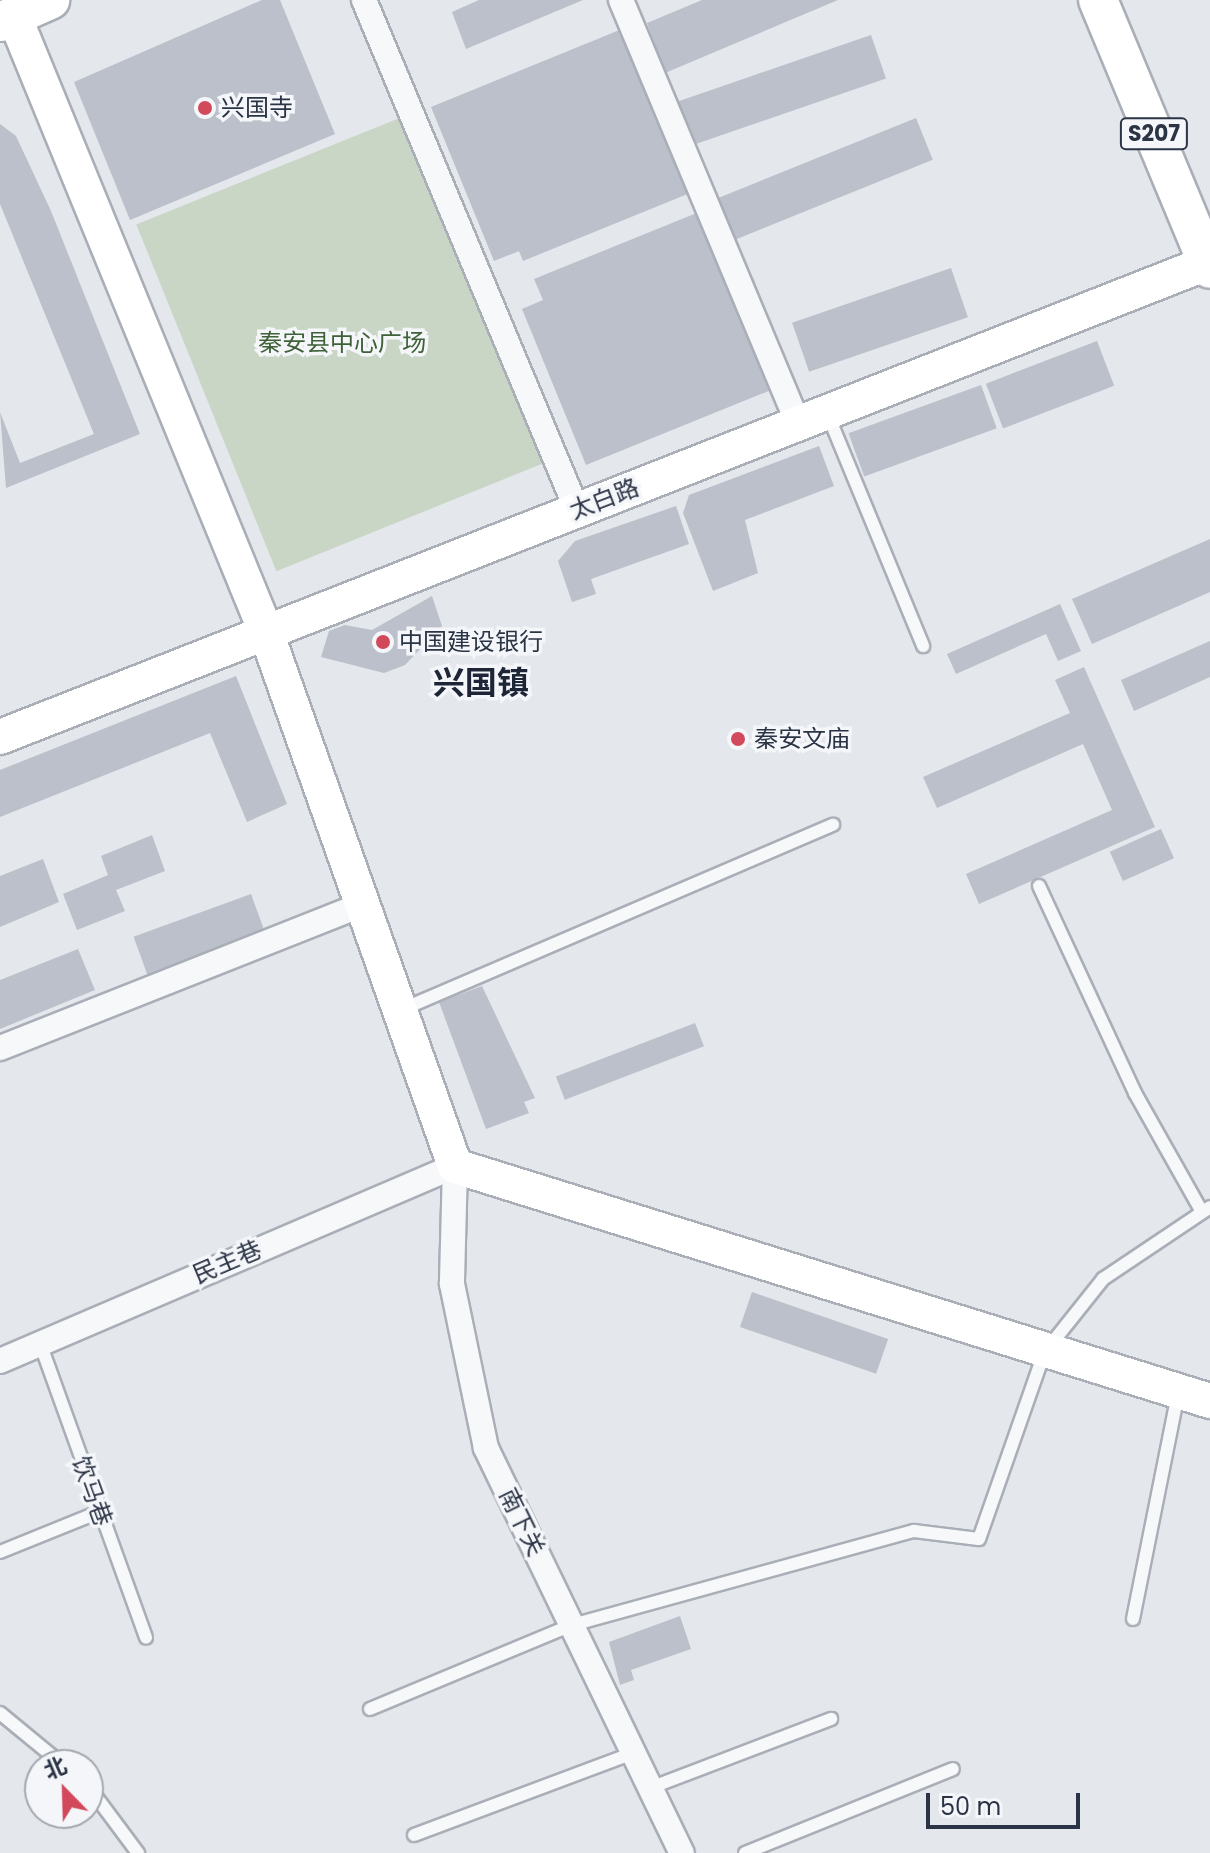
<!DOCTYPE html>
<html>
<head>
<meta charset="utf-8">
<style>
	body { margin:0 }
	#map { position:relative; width:1210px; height:1853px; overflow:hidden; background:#e4e7ec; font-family:Poppins,"Noto Sans SC",sans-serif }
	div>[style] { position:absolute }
	.green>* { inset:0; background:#c9d6c5; transform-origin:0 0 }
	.building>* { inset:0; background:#bbc0ca; transform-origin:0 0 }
	.roads { filter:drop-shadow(2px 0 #a9aeb7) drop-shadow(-2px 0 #a9aeb7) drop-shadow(0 2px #a9aeb7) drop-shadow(0 -2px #a9aeb7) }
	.lane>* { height:12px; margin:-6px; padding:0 6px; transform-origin:6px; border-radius:6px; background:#f7f8fa }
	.street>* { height:24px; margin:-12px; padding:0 12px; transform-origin:12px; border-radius:12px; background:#f7f8fa }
	.secondary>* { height:34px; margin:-17px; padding:0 17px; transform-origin:17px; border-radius:17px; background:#fff }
	.primary>* { height:38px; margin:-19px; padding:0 19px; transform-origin:19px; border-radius:19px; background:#fff }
	.dots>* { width:22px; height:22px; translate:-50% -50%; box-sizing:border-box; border:4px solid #f4f6f9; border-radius:50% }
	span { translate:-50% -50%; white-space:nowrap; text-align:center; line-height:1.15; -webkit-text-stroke:7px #f4f6f9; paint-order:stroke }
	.shield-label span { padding:2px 6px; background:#f4f6f9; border:2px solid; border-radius:6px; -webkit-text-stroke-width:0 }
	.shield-label { font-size:22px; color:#2b3445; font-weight:700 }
	.poi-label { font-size:24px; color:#2b3445 }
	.left { translate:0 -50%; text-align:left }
	.park-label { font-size:24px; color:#3f6138 }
	.street-label { font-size:24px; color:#2b3445 }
	.district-label { font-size:32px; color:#1d2536; font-weight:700 }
	.north { position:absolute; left:24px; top:1749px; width:80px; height:80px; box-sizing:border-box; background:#f4f6f9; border:2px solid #a4a8b1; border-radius:50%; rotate:337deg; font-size:22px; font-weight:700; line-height:32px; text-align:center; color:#2b3445 }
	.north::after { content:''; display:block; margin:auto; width:28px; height:36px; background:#d1495b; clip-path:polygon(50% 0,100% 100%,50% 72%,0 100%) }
	.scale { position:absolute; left:926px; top:1793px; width:154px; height:36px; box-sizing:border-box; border:4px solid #2b3445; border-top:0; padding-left:10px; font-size:24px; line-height:28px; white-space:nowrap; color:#2b3445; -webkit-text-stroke:6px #f4f6f9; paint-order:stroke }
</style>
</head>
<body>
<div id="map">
	<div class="green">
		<i style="left:407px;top:115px;width:374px;height:292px;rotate:68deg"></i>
	</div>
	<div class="building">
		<i style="clip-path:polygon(262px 0,280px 0,335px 134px,130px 220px,74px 82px)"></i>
		<i style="clip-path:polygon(479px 0,583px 0,466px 49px,452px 12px)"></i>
		<i style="clip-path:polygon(702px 0,838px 0,665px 73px,647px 23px)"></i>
		<i style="clip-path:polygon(622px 29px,690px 193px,523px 261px,519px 251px,494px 261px,431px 107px)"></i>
		<i style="left:871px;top:35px;width:46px;height:205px;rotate:71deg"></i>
		<i style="left:916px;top:118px;width:45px;height:216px;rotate:68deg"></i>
		<i style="clip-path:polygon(0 124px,16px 136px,51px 211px,140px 434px,6px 488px,0 412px,20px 463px,94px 434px,0 204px)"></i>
		<i style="clip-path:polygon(704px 210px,776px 388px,586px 465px,522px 309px,543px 300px,534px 279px)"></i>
		<i style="left:951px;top:268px;width:52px;height:168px;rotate:71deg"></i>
		<i style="left:1097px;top:341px;width:48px;height:119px;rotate:69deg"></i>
		<i style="left:981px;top:385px;width:46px;height:141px;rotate:70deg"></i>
		<i style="clip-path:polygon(819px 446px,834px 486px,745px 520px,758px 573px,713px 591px,683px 513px,689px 495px)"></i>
		<i style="clip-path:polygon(676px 506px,689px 544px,591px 579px,596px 594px,572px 602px,558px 561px,575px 541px)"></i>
		<i style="clip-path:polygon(1210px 539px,1210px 592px,1092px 644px,1072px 599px)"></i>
		<i style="clip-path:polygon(432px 596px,442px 626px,405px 665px,384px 673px,321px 657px,329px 631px,345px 625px,372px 630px)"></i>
		<i style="clip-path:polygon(1060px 604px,1081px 651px,1058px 661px,1046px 634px,956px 674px,947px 654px)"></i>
		<i style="clip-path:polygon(1210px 641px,1210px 677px,1134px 711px,1121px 680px)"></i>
		<i style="clip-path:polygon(1084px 667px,1155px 827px,979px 904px,966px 874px,1112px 810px,1083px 744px,937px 808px,923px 777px,1070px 713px,1055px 680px)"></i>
		<i style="clip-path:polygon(236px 676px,287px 804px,247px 822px,210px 733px,0 817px,0 770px)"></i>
		<i style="left:1161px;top:829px;width:32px;height:56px;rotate:66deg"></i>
		<i style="clip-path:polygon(152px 835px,165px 871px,116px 890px,125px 911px,77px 930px,63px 894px,108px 875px,101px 856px)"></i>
		<i style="clip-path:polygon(43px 859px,59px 902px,0 927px,0 876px)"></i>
		<i style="left:251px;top:894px;width:40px;height:125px;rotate:70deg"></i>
		<i style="clip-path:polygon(78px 949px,95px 990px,0 1029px,0 980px)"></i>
		<i style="clip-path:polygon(482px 986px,535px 1098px,524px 1102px,529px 1113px,486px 1129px,439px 1002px)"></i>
		<i style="left:695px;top:1023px;width:25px;height:149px;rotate:69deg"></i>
		<i style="left:752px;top:1292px;width:144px;height:37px;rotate:19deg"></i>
		<i style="clip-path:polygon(680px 1616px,691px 1649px,631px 1670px,634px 1680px,620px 1685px,609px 1642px)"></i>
	</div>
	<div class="roads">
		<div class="lane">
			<i style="left:828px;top:415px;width:250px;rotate:67.6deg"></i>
			<i style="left:1039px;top:886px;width:228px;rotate:65.1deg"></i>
			<i style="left:1135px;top:1093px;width:134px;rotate:60.6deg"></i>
			<i style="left:403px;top:1009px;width:468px;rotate:-23.2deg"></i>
			<i style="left:40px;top:1343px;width:313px;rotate:70.2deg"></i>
			<i style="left:0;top:1552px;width:107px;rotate:-22deg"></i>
			<i style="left:1133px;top:1619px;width:229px;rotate:-78.7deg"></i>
			<i style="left:370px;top:1709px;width:219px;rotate:-22.6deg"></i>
			<i style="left:572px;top:1625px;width:355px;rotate:-15.4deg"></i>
			<i style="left:914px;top:1531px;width:65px;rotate:7deg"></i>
			<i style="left:979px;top:1539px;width:197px;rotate:-70.7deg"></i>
			<i style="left:1044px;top:1353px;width:95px;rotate:-51.4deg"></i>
			<i style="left:1103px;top:1279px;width:129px;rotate:-33.9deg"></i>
			<i style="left:0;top:1713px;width:82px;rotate:39.5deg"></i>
			<i style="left:88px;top:1786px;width:84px;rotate:53.3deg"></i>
			<i style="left:650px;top:1788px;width:194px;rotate:-20.9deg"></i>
			<i style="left:414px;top:1835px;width:234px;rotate:-20.5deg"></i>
			<i style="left:745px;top:1853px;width:224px;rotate:-22deg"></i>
		</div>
		<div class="street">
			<i style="left:364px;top:0;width:553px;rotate:67.33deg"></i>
			<i style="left:621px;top:0;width:459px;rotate:67.3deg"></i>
			<i style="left:0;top:1048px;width:389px;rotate:-21.6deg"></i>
			<i style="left:0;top:1361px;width:495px;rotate:-23.2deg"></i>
			<i style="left:455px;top:1166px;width:118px;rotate:91.5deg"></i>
			<i style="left:452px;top:1284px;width:167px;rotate:78.3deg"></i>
			<i style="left:486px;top:1448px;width:450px;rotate:64.2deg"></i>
		</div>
		<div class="secondary">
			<i style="left:14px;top:16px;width:666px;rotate:67.75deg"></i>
			<i style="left:266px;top:632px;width:566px;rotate:70.51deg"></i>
			<i style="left:455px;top:1166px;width:791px;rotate:17.29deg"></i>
			<i style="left:0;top:737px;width:1297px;rotate:-21.44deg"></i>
		</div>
		<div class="primary">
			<i style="left:1098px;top:0;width:291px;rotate:67.4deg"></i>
			<i style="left:0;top:22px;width:55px;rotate:-23.7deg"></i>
		</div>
	</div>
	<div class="dots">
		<i style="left:205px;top:108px;background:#d1495b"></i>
		<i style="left:383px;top:642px;background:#d1495b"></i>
		<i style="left:738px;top:739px;background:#d1495b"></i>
	</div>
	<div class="shield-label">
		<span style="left:1154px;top:134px">S207</span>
	</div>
	<div class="poi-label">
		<span class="left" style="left:221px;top:108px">兴国寺</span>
		<span class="left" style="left:399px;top:642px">中国建设银行</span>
		<span class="left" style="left:754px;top:739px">秦安文庙</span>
	</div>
	<div class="park-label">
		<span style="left:342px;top:343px">秦安县中心广场</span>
	</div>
	<div class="street-label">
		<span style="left:604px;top:499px;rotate:-21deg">太白路</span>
		<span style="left:227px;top:1262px;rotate:-23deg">民主巷</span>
		<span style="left:92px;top:1491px;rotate:70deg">饮马巷</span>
		<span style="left:522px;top:1522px;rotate:64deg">南下关</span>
	</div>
	<div class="district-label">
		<span style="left:481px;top:683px">兴国镇</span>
	</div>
	<div class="north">北</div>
	<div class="scale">50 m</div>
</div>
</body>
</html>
